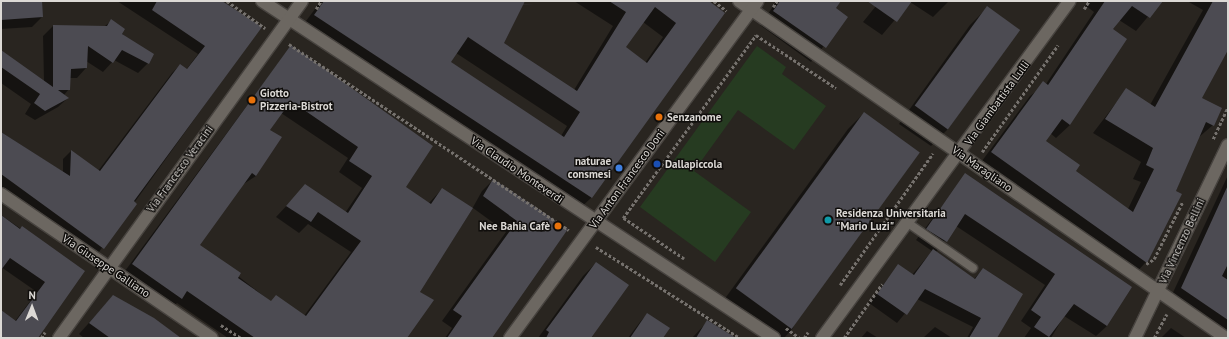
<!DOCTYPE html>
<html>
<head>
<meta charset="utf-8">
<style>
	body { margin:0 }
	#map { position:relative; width:1229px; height:339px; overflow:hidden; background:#292520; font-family:"PT Sans",sans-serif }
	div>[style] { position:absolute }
	.green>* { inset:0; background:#263b21 }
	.shadow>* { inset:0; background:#0007 }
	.building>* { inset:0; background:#4c4b52; transform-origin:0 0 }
	.path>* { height:2.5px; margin-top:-1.25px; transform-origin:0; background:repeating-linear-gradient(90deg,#75716d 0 3px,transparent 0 5px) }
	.roads { filter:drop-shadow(1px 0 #47433f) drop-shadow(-1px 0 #47433f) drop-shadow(0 1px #47433f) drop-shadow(0 -1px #47433f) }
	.lane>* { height:8px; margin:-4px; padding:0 4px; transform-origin:4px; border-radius:4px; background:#6c6761 }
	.street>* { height:12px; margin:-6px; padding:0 6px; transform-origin:6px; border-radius:6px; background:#6c6761 }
	.secondary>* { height:12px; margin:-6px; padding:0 6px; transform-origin:6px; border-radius:6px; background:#6c6761 }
	.dots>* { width:11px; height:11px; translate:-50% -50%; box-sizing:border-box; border:2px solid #100e0c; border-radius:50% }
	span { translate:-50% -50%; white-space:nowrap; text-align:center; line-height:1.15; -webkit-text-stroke:3px #100e0c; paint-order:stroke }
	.poi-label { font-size:11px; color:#dcd9d5; font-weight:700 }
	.left { translate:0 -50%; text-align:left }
	.right { translate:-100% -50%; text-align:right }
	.street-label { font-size:11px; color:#dcd9d5 }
	.frame { position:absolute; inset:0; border:2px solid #dcd9d5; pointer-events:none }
	.north { position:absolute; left:12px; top:287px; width:40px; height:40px; -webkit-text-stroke:3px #100e0c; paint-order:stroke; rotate:1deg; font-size:11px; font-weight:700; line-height:16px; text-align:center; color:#dcd9d5 }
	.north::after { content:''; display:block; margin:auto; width:14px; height:18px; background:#dcd9d5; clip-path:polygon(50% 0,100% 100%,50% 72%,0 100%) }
</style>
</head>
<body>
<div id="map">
	<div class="green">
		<i style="clip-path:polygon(757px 46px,786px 67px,782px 74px,826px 106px,794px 150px,738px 110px,694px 171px,751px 212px,715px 262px,640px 207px)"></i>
	</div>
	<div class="shadow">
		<i style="clip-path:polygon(1px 1px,41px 1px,42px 17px,32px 27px,1px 29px)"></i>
		<i style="clip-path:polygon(117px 1px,220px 1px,260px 28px,96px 256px,1px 189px,1px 132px,63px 172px,63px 159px,71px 151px,98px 171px,172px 73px,180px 65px,186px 70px,198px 54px)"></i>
		<i style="clip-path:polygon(evenodd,321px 1px,524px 1px,502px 43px,574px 90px,613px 26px,574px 1px,707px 1px,723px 14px,591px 198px,577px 211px,300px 29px,321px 1px,643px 22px,663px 37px,645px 63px,624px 47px,643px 22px,321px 1px,456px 53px,567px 126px,561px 136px,450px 63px,456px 53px)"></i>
		<i style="clip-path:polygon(777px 1px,840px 1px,834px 8px,847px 17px,811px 62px,760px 25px)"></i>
		<i style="clip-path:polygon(880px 1px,949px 1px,933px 17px,910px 2px,882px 35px,863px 22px)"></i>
		<i style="clip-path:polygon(1090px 1px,1161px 1px,1136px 31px,1119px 20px,1111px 30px,1070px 125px,1056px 138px,1050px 133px,1045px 141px,1074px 171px,1128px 209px,1141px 182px,1133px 179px,1141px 162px,1093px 133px,1126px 90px,1150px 105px,1203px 10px,1187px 1px,1228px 1px,1228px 48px,1200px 99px,1213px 125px,1198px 138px,1146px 262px,1133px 276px,979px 165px,1030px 96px,1046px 84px,1094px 12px,1086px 6px)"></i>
		<i style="clip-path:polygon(987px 8px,1018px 30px,948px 129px,931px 146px,899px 124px,970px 25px)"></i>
		<i style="clip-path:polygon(111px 21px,148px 63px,138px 73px,114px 60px,103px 72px,86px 61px,86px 68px,77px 78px,70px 78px,69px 89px,64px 95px,68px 98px,58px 107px,35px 120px,25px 114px,31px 104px,1px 83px,1px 52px,44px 81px,43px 36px,53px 26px,105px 26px)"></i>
		<i style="clip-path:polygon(evenodd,291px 46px,405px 188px,429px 203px,442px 189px,472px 209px,482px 191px,493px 180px,567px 230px,490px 338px,445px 338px,452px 328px,442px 321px,506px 232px,473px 208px,419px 292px,406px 338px,228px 338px,177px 303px,170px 309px,122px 275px,291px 46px,281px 113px,348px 158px,339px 172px,362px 188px,345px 213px,305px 186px,276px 217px,299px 233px,308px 224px,351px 252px,304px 316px,271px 302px,199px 245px,242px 185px,256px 176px,269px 130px,281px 113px)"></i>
		<i style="clip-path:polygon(864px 113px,793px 328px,784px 338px,769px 338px,721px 304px,848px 129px)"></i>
		<i style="clip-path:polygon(966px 175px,1107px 326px,1096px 336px,1064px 316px,1051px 338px,1024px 338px,1031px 328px,1021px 321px,1045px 285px,956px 226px,936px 252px,974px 279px,983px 269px,996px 338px,967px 338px,973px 327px,917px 299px,897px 323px,869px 303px,898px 266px,912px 275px,932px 251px,916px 240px)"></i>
		<i style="clip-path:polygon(1228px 175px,1228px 331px,1169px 301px)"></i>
		<i style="clip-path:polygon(1px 215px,83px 272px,36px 338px,1px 338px,1px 311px,15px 321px,37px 292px,1px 267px)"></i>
		<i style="clip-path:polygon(596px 263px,589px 338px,538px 338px,583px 276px)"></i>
		<i style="clip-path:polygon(113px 296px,167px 338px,84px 338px,79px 334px)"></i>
		<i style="clip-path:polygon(647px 314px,661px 338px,628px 338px,640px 322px)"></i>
		<i style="clip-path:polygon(708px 321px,733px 338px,692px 338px)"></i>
		<i style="clip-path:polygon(935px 327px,952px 338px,923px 338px)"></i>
		<i style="clip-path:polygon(1171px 328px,1186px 338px,1161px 338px)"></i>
		<i style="clip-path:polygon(867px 331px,878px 338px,861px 338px)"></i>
	</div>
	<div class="building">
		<i style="clip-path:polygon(1px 1px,42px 1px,43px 17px,1px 20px)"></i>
		<i style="clip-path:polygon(157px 1px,222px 1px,262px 27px,134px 201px,137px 204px,104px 249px,1px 174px,1px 132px,70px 176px,71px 150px,100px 171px,180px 64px,187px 69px,205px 46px,152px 10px)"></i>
		<i style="clip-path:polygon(evenodd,324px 1px,525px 1px,504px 43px,577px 91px,626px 12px,609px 1px,709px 1px,725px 13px,592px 198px,314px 15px,324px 1px,655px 7px,676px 23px,647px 63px,626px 47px,655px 7px,324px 1px,468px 37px,580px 112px,564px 137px,451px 62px,468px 37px)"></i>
		<i style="clip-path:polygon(780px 1px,841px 1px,836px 8px,848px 17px,826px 48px,773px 11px)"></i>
		<i style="clip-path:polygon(867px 1px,912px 1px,897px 22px)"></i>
		<i style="clip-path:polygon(1105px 1px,1163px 1px,1150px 18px,1132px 6px,1113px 29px,1127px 39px,1070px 125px,1062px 119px,1046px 141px,1080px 165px,1076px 171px,1133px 212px,1154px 169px,1146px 165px,1153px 148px,1105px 119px,1126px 88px,1155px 107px,1213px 1px,1228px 1px,1228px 50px,1202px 98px,1222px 108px,1214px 126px,1206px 122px,1176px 191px,1182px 194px,1147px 263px,991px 152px,1043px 81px,1048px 85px)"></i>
		<i style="left:987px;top:6px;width:41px;height:123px;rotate:36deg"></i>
		<i style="clip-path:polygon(111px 19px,125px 29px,122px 34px,154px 54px,149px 64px,122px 50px,113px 63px,88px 46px,87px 68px,71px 69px,70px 90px,58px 90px,69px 98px,45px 111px,34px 103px,40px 94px,1px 67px,1px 50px,53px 87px,53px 25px,107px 26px)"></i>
		<i style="clip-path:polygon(evenodd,291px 45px,433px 146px,406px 187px,431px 204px,442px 188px,473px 208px,420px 292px,434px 300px,407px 338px,255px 338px,187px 291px,182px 299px,132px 264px,291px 45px,291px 101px,358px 147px,349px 161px,372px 176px,348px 213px,305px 184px,286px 206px,311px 222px,318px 212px,361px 241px,306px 316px,276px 295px,271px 301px,238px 278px,241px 273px,200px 245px,252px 173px,256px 176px,282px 137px,270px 130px,291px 101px)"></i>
		<i style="left:864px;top:112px;width:69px;height:218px;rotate:36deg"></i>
		<i style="clip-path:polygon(965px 173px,1132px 287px,1107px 326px,1074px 304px,1049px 337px,1034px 327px,1041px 317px,1031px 310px,1055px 274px,965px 214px,947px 242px,926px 229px)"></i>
		<i style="clip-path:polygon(493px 179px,568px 229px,492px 338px,447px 338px,462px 316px,453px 310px,517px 221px,483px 196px)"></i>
		<i style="clip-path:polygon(1228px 185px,1228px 264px,1222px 276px,1228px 280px,1228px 320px,1181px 288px)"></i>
		<i style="clip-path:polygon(1px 215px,20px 229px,22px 226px,85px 271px,38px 338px,1px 338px,1px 310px,16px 321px,45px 282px,10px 258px,1px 270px)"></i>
		<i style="clip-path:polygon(933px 249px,975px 279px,983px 268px,1023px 294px,997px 338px,969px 338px,981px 318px,925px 289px,907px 315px,877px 294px,898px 264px,914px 275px)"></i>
		<i style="clip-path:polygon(596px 262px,629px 285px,591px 338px,546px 338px,549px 332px,546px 330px)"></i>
		<i style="clip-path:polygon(113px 295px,154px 318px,181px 338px,110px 338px,89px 323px)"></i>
		<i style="clip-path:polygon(647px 313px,670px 328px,663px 338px,630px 338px)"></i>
		<i style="clip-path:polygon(707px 320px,736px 338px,696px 338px)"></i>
	</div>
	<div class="path">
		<i style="left:227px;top:1px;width:47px;rotate:35.4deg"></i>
		<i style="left:714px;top:1px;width:16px;rotate:38deg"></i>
		<i style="left:773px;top:7px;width:7px;rotate:-56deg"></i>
		<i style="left:316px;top:9px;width:9px;rotate:-58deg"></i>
		<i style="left:1084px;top:9px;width:9px;rotate:-58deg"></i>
		<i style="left:289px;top:44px;width:336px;rotate:33.6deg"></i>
		<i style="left:1213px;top:139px;width:35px;rotate:-65deg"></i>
		<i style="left:982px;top:152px;width:131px;rotate:-54.6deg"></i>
		<i style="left:596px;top:247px;width:170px;rotate:32.3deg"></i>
		<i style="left:684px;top:259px;width:73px;rotate:-146.1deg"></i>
		<i style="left:623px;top:218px;width:226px;rotate:-54deg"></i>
		<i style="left:756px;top:35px;width:96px;rotate:33.5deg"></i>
		<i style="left:1146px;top:264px;width:9px;rotate:-32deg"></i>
		<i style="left:1154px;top:259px;width:63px;rotate:-63.4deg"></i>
		<i style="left:840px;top:285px;width:161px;rotate:-54.8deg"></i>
		<i style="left:221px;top:325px;width:24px;rotate:33deg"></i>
		<i style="left:786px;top:328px;width:17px;rotate:36deg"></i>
		<i style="left:41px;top:338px;width:7px;rotate:-56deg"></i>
		<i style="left:804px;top:338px;width:7px;rotate:-56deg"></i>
		<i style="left:844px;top:338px;width:66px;rotate:-54.9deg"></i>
		<i style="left:1154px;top:338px;width:27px;rotate:-62deg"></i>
	</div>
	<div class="roads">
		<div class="lane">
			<i style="left:908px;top:223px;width:79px;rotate:34.7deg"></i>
		</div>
		<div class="street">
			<i style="left:262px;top:1px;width:613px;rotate:33.35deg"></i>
			<i style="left:739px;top:1px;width:592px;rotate:34.68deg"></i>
			<i style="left:1px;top:194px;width:255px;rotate:34.3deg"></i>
			<i style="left:59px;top:338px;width:415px;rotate:-54.2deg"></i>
			<i style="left:822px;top:338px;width:418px;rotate:-53.7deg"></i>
			<i style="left:1135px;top:338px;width:214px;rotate:-64.3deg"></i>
		</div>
		<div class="secondary">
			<i style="left:510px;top:338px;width:418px;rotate:-53.7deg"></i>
		</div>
	</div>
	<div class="dots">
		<i style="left:252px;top:100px;background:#e8710a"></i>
		<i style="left:659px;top:117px;background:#e8710a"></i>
		<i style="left:657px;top:164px;background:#1a4fb4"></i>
		<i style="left:619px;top:168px;background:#3f7fe0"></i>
		<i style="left:828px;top:220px;background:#0f9aa8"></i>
		<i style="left:558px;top:226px;background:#e8710a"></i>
	</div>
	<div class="poi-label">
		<span class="left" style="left:260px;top:100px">Giotto<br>Pizzeria-Bistrot</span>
		<span class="left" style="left:667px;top:117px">Senzanome</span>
		<span class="right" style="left:611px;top:168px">naturae<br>consmesi</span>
		<span class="left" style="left:665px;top:164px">Dallapiccola</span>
		<span class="left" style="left:836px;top:220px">Residenza Universitaria<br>"Mario Luzi"</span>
		<span class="right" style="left:550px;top:226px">Nee Bahia Cafè</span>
	</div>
	<div class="street-label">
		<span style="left:997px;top:103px;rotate:-54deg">Via Giambattista Lulli</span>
		<span style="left:180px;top:169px;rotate:-54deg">Via Francesco Veracini</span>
		<span style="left:982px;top:169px;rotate:35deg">Via Maragliano</span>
		<span style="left:517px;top:170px;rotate:34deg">Via Claudio Monteverdi</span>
		<span style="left:627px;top:179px;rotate:-54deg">Via Anton Francesco Doni</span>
		<span style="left:1182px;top:241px;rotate:-65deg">Via Vincenzo Bellini</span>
		<span style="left:106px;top:266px;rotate:34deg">Via Giuseppe Galliano</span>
	</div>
	<div class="frame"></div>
	<div class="north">N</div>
</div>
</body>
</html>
